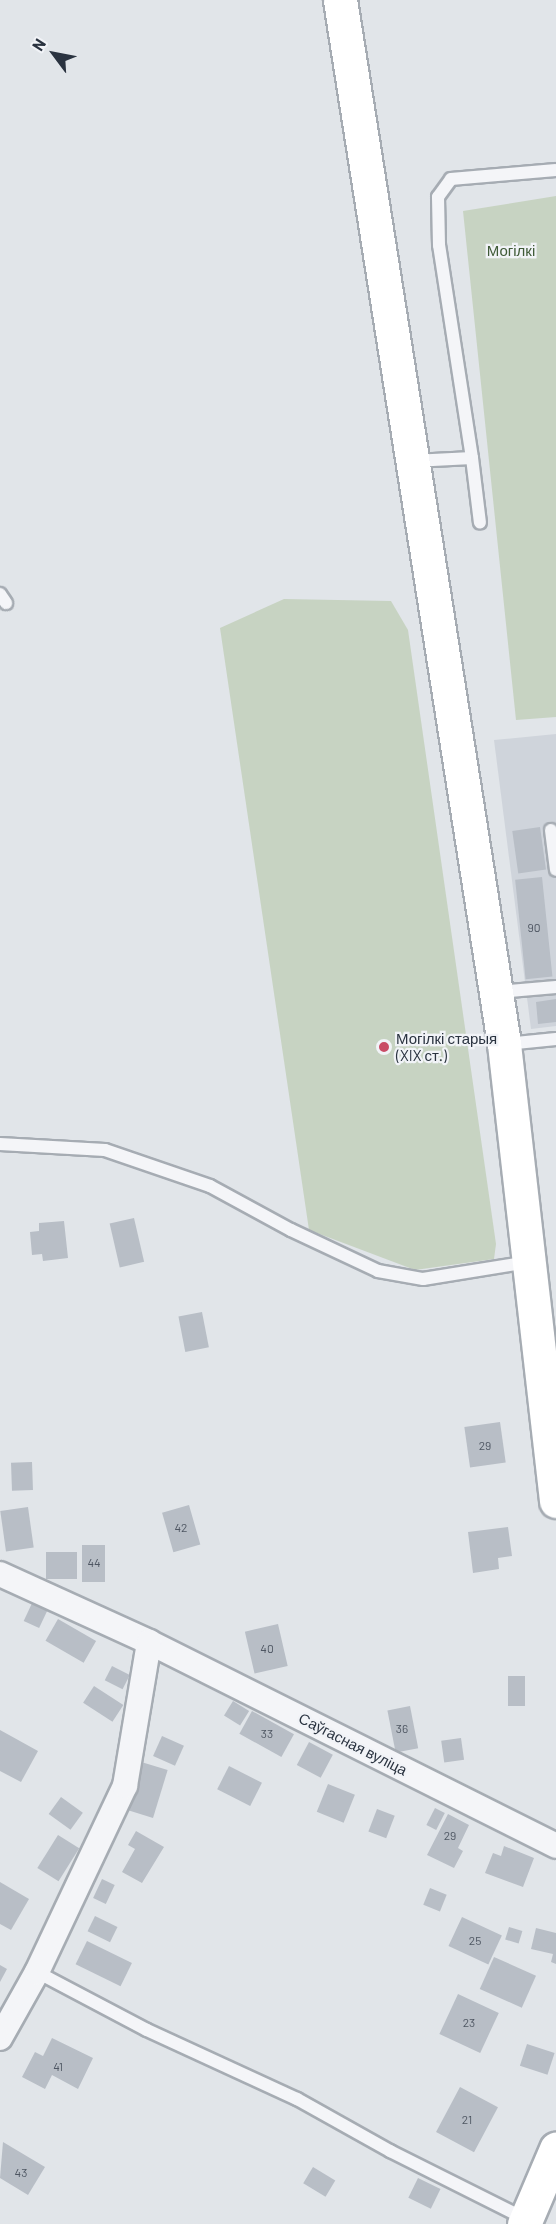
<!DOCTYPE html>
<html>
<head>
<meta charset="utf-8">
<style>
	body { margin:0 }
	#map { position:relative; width:556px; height:2224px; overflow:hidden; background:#e1e5e9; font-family:Barlow,sans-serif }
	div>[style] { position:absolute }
	.built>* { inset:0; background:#cfd4db }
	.green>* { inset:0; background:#c7d3c2 }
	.building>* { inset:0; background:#b8bec6; transform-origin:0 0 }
	.roads { filter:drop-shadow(2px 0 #a6acb3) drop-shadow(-2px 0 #a6acb3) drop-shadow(0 2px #a6acb3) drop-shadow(0 -2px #a6acb3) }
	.service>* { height:12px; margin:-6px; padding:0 6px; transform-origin:6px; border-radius:6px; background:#f4f5f8 }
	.minor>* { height:24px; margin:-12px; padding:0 12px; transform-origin:12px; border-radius:12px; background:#f4f5f8 }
	.secondary>* { height:33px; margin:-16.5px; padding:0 16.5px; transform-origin:16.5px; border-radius:16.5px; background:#fff }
	.dots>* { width:16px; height:16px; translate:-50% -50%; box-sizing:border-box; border:3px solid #f1f3f7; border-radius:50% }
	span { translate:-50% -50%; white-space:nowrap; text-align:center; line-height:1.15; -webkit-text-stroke:4.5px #f1f3f7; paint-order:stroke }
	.number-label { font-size:12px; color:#4e5662 }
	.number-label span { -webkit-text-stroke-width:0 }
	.park-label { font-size:15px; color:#405b38 }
	.poi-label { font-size:15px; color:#2a3340 }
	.left { translate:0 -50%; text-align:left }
	.street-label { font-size:15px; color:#2a3340 }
	.north { position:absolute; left:24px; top:24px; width:60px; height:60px; -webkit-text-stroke:4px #f1f3f7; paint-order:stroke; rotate:302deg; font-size:16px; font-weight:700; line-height:24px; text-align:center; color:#2a3340 }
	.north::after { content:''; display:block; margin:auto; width:21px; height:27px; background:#2a3340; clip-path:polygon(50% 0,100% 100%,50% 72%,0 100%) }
</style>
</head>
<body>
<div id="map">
	<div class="built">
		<i style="clip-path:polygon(556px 734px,556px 1026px,531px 1029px,494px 740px)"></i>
	</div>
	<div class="green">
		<i style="clip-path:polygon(556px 196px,556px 717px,516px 720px,463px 211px)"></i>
		<i style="clip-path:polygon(284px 599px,391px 601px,408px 630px,496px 1244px,494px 1259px,415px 1270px,309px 1230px,220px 628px)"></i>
	</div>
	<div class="building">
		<i style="left:540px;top:827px;width:43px;height:28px;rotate:82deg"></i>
		<i style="left:542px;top:877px;width:100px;height:27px;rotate:84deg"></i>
		<i style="clip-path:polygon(556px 999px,556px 1022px,538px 1024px,536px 1002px)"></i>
		<i style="left:134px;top:1218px;width:45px;height:25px;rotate:77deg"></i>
		<i style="clip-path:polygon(64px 1221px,68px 1258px,43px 1261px,42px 1254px,32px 1255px,30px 1232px,39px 1231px,39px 1223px)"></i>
		<i style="left:202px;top:1312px;width:36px;height:24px;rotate:79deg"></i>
		<i style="left:500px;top:1422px;width:41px;height:36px;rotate:82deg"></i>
		<i style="left:32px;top:1462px;width:28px;height:21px;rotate:88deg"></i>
		<i style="left:189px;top:1505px;width:41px;height:28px;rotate:74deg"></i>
		<i style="left:28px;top:1507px;width:41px;height:28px;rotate:82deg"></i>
		<i style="clip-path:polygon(508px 1527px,512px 1556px,498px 1558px,499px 1569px,473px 1573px,468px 1532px)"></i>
		<i style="left:82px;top:1545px;width:23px;height:37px"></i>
		<i style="left:46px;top:1552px;width:31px;height:27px"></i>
		<i style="left:33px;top:1601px;width:17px;height:22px;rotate:25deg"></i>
		<i style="left:58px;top:1619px;width:44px;height:25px;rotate:30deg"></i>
		<i style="left:278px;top:1624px;width:43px;height:34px;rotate:77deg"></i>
		<i style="left:112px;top:1666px;width:20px;height:16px;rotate:27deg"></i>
		<i style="left:508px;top:1676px;width:17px;height:30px"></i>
		<i style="left:94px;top:1686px;width:35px;height:20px;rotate:33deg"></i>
		<i style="left:233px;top:1701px;width:19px;height:17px;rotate:32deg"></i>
		<i style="left:410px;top:1706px;width:43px;height:23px;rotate:79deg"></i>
		<i style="left:252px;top:1711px;width:48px;height:26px;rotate:29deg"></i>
		<i style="clip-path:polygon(0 1730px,38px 1751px,21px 1782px,0 1771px)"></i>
		<i style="left:162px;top:1736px;width:24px;height:22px;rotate:24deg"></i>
		<i style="left:461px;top:1738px;width:22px;height:20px;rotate:82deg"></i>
		<i style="left:309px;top:1742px;width:27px;height:26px;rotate:28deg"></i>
		<i style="left:138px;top:1761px;width:31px;height:50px;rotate:17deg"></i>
		<i style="left:229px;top:1766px;width:37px;height:26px;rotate:27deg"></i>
		<i style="left:328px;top:1784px;width:29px;height:30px;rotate:22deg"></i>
		<i style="left:61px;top:1797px;width:27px;height:21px;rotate:36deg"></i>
		<i style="left:435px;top:1808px;width:11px;height:19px;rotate:27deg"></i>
		<i style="left:377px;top:1809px;width:19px;height:24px;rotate:21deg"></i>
		<i style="clip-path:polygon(448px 1814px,469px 1825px,458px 1848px,463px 1851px,454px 1868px,427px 1855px)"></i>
		<i style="clip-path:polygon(136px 1831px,164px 1847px,142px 1883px,122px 1872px,135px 1849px,128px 1845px)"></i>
		<i style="left:58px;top:1835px;width:25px;height:39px;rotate:32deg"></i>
		<i style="clip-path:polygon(504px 1846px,534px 1858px,523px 1887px,485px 1873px,493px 1853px,501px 1856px)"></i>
		<i style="left:102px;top:1879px;width:14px;height:21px;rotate:25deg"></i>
		<i style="clip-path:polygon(0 1882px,29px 1899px,11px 1930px,0 1924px)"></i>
		<i style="left:430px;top:1888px;width:18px;height:18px;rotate:22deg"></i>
		<i style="left:95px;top:1916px;width:25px;height:17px;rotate:26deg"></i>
		<i style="left:462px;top:1917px;width:44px;height:32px;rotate:25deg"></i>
		<i style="left:509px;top:1927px;width:14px;height:13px;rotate:17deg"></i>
		<i style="clip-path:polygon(536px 1928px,556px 1933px,556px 1964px,551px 1962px,553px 1954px,531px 1949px)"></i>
		<i style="left:87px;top:1941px;width:50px;height:26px;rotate:26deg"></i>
		<i style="left:494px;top:1957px;width:46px;height:35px;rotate:24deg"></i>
		<i style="clip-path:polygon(0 1965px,7px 1969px,0 1982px)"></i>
		<i style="left:458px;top:1994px;width:45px;height:44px;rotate:25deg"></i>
		<i style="clip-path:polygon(52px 2038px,93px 2058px,78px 2089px,52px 2075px,45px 2089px,22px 2077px,35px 2052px,43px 2056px)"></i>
		<i style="left:527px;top:2044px;width:29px;height:23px;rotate:18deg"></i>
		<i style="left:460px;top:2087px;width:43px;height:51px;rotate:28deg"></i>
		<i style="clip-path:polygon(3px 2142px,45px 2167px,28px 2195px,0 2178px)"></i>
		<i style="left:313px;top:2167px;width:26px;height:19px;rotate:31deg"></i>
		<i style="left:418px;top:2178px;width:25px;height:22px;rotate:26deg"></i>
	</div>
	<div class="roads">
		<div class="service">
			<i style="left:472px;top:458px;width:216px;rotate:-98.8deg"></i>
			<i style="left:439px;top:245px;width:48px;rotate:-91.2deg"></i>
			<i style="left:438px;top:197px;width:22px;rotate:-54deg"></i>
			<i style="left:451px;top:179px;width:105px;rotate:-4.9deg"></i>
			<i style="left:413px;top:461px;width:59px;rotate:-2.9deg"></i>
			<i style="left:472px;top:458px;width:65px;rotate:83deg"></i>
			<i style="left:0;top:594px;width:11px;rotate:56deg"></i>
			<i style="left:551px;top:830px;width:40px;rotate:82.9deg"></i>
			<i style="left:498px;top:992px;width:58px;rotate:-4.9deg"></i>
			<i style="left:506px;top:1044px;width:50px;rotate:-5.7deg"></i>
			<i style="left:0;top:1144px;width:105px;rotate:3.3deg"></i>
			<i style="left:105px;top:1150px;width:111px;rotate:18.9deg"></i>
			<i style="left:210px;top:1186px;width:92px;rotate:28.5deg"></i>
			<i style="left:291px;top:1230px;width:96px;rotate:25.2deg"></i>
			<i style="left:378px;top:1271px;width:46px;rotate:10.1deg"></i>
			<i style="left:423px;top:1279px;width:106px;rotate:-9.2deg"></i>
			<i style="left:37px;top:1972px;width:124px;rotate:27.8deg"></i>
			<i style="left:147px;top:2030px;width:165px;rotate:24.7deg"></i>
			<i style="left:297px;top:2099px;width:107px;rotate:29.2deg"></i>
			<i style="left:390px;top:2151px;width:152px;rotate:26.6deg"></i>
		</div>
		<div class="minor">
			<i style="left:0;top:1574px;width:164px;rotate:24.5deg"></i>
			<i style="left:149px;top:1642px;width:455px;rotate:26.6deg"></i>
			<i style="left:0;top:2038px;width:76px;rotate:-60.7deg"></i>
			<i style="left:37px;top:1972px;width:206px;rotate:-64.7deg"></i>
			<i style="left:125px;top:1786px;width:146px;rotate:-80.5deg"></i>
		</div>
		<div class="secondary">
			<i style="left:340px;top:0;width:1057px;rotate:81.07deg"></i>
			<i style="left:504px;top:1044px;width:460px;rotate:83.5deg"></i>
			<i style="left:524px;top:2224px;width:82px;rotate:-66.9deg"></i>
		</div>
	</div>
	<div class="dots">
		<i style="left:384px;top:1047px;background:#c94b65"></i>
	</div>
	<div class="number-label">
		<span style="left:534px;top:928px">90</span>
		<span style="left:485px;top:1446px">29</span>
		<span style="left:181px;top:1528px">42</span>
		<span style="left:94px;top:1563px">44</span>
		<span style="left:267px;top:1649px">40</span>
		<span style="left:402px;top:1729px">36</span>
		<span style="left:267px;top:1734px">33</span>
		<span style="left:450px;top:1836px">29</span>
		<span style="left:475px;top:1941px">25</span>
		<span style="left:469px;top:2023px">23</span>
		<span style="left:58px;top:2067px">41</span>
		<span style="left:467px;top:2120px">21</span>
		<span style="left:21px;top:2173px">43</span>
	</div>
	<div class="park-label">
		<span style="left:511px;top:251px">Могілкі</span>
	</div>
	<div class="poi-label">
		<span class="left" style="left:396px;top:1047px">Могілкі старыя<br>(XIX ст.)</span>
	</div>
	<div class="street-label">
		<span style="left:353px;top:1744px;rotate:27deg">Саўгасная вуліца</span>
	</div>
	<div class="north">N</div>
</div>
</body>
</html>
